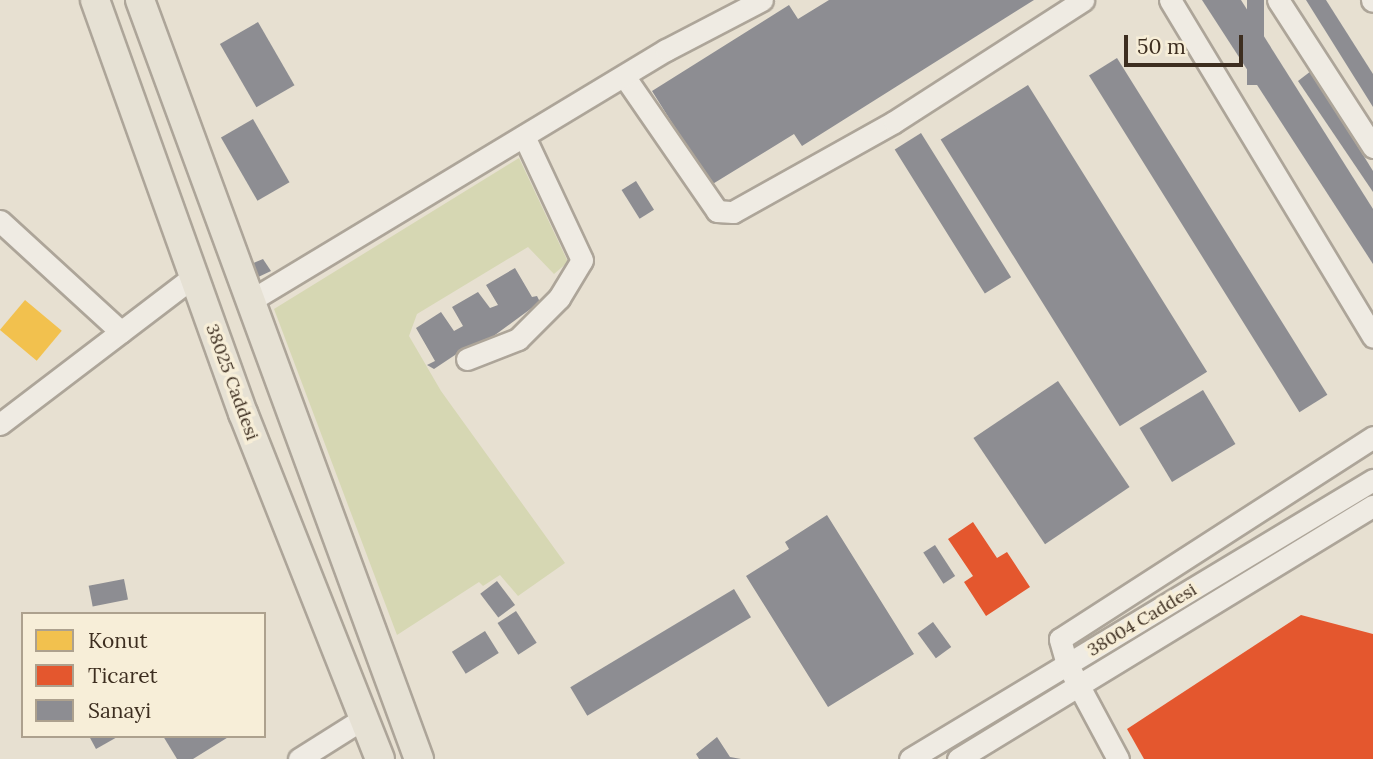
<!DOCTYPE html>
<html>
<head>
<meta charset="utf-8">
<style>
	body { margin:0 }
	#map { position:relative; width:1373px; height:759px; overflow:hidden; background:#e7e0d1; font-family:Lora,serif }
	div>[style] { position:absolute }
	.green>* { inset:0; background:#d6d7b3 }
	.homes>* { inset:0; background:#f2c14e; transform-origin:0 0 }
	.shops>* { inset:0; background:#e4572e }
	.industry>* { inset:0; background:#8d8d92; transform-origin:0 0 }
	.roads { filter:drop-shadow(2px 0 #ada599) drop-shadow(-2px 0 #ada599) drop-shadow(0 2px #ada599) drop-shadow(0 -2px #ada599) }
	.minor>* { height:21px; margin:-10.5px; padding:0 10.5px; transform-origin:10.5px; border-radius:10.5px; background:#efebe3 }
	.major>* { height:28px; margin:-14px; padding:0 14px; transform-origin:14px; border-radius:14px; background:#e6e1d4 }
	span { translate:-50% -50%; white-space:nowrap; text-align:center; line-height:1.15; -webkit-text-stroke:7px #f7eed8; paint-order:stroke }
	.street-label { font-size:18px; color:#3d2e20 }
	.legend { position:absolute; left:21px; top:612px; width:245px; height:126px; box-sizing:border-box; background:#f7eed8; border:2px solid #ada18e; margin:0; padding:9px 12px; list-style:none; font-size:21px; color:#3d2e20 }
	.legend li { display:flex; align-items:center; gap:14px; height:35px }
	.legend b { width:35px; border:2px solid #ada18e }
	.scale { position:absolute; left:1124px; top:35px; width:119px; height:32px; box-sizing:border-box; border:4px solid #3d2e20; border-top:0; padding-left:9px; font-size:21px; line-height:24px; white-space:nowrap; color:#3d2e20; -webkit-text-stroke:5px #f7eed8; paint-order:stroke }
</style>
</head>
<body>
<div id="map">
	<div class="green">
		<i style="clip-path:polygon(519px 158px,568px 262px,554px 274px,528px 247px,417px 314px,409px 336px,441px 391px,565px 563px,518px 596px,500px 575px,483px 586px,479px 582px,397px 635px,274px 309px)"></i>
	</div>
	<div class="homes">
		<i style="left:25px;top:300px;width:48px;height:39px;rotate:40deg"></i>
	</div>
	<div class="shops">
		<i style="clip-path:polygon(973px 522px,997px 558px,1007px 552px,1030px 587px,986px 616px,964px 582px,973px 576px,948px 539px)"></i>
		<i style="clip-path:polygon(1301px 615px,1373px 634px,1373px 759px,1144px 759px,1127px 729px)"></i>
	</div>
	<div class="industry">
		<i style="clip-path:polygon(829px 0,1034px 0,802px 146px,794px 134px,711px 185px,652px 91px,789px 5px,798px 19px)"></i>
		<i style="clip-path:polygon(1202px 0,1241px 0,1373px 209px,1373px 264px)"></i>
		<i style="left:1247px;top:0;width:17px;height:85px"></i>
		<i style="clip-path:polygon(1306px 0,1326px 0,1373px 74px,1373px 107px)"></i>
		<i style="left:258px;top:22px;width:73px;height:44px;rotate:60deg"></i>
		<i style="left:1117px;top:58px;width:397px;height:33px;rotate:58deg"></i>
		<i style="clip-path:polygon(1311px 71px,1373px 171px,1373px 192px,1298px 81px)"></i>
		<i style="left:1028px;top:85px;width:338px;height:103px;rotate:58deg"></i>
		<i style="left:253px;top:119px;width:73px;height:37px;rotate:60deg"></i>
		<i style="left:921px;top:133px;width:170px;height:31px;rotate:58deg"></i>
		<i style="left:636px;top:181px;width:34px;height:17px;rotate:58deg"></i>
		<i style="clip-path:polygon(263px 259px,271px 271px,254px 279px,246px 266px)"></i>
		<i style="clip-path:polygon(515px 268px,532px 297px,537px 296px,540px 302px,469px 354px,464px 349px,434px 369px,427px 365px,435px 361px,416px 328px,441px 312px,454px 331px,463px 326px,452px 307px,478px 292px,490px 308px,498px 305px,486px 285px)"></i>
		<i style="left:1058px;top:381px;width:128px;height:102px;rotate:56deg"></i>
		<i style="left:1203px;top:390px;width:63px;height:74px;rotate:59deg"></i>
		<i style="clip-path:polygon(827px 515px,914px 654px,828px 707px,746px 576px,789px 549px,785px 542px)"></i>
		<i style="left:935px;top:545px;width:37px;height:14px;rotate:57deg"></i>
		<i style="left:124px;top:579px;width:21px;height:36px;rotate:79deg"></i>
		<i style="left:497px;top:581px;width:30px;height:21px;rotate:53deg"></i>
		<i style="left:734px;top:589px;width:33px;height:191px;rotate:59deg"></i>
		<i style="left:516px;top:611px;width:38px;height:22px;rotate:57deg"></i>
		<i style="left:933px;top:622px;width:31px;height:19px;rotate:54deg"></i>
		<i style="left:485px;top:631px;width:26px;height:39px;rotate:58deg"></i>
		<i style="clip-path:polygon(89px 736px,119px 736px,96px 749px)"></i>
		<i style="clip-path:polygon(163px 736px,230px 736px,193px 759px,177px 759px)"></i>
		<i style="clip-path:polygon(717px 737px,730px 757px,741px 759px,699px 759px,696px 754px)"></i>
	</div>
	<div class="roads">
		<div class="minor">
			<i style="left:1170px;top:0;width:393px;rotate:58.9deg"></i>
			<i style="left:1278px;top:0;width:175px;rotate:57.1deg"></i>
			<i style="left:1372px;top:0;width:1px;rotate:45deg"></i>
			<i style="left:624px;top:76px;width:164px;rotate:55.4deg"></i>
			<i style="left:717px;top:211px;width:16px;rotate:4deg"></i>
			<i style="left:733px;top:212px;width:184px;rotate:-29.2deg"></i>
			<i style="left:894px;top:122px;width:225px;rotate:-32.8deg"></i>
			<i style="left:0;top:221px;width:164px;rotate:42.5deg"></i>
			<i style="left:248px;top:302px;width:488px;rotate:-31.1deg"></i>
			<i style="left:666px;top:50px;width:108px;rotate:-27.5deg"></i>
			<i style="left:467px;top:359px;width:55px;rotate:-21.4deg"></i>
			<i style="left:518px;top:339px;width:58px;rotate:-45deg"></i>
			<i style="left:559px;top:298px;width:44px;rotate:-58.8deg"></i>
			<i style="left:582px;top:260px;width:137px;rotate:-115.1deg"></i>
			<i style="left:0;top:424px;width:244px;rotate:-37.3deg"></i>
			<i style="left:299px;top:759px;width:77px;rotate:-32.2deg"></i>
			<i style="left:910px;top:759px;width:541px;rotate:-31.07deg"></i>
			<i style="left:958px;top:759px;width:486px;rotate:-31.4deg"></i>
			<i style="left:1118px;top:759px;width:108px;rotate:-118.2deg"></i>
			<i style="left:1067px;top:664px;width:26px;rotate:-106deg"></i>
			<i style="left:1060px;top:639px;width:373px;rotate:-32.8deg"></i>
		</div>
		<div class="major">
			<i style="left:95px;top:0;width:439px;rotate:70.3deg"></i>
			<i style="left:243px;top:413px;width:372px;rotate:68.4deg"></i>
			<i style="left:140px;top:0;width:809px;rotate:69.82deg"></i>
		</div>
	</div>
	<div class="street-label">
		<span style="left:232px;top:382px;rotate:70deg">38025 Caddesi</span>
		<span style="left:1142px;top:620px;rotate:-31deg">38004 Caddesi</span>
	</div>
	<ul class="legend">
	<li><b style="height:19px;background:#f2c14e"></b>Konut</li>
	<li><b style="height:19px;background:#e4572e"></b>Ticaret</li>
	<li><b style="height:19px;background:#8d8d92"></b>Sanayi</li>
	</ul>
	<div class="scale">50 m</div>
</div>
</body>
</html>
